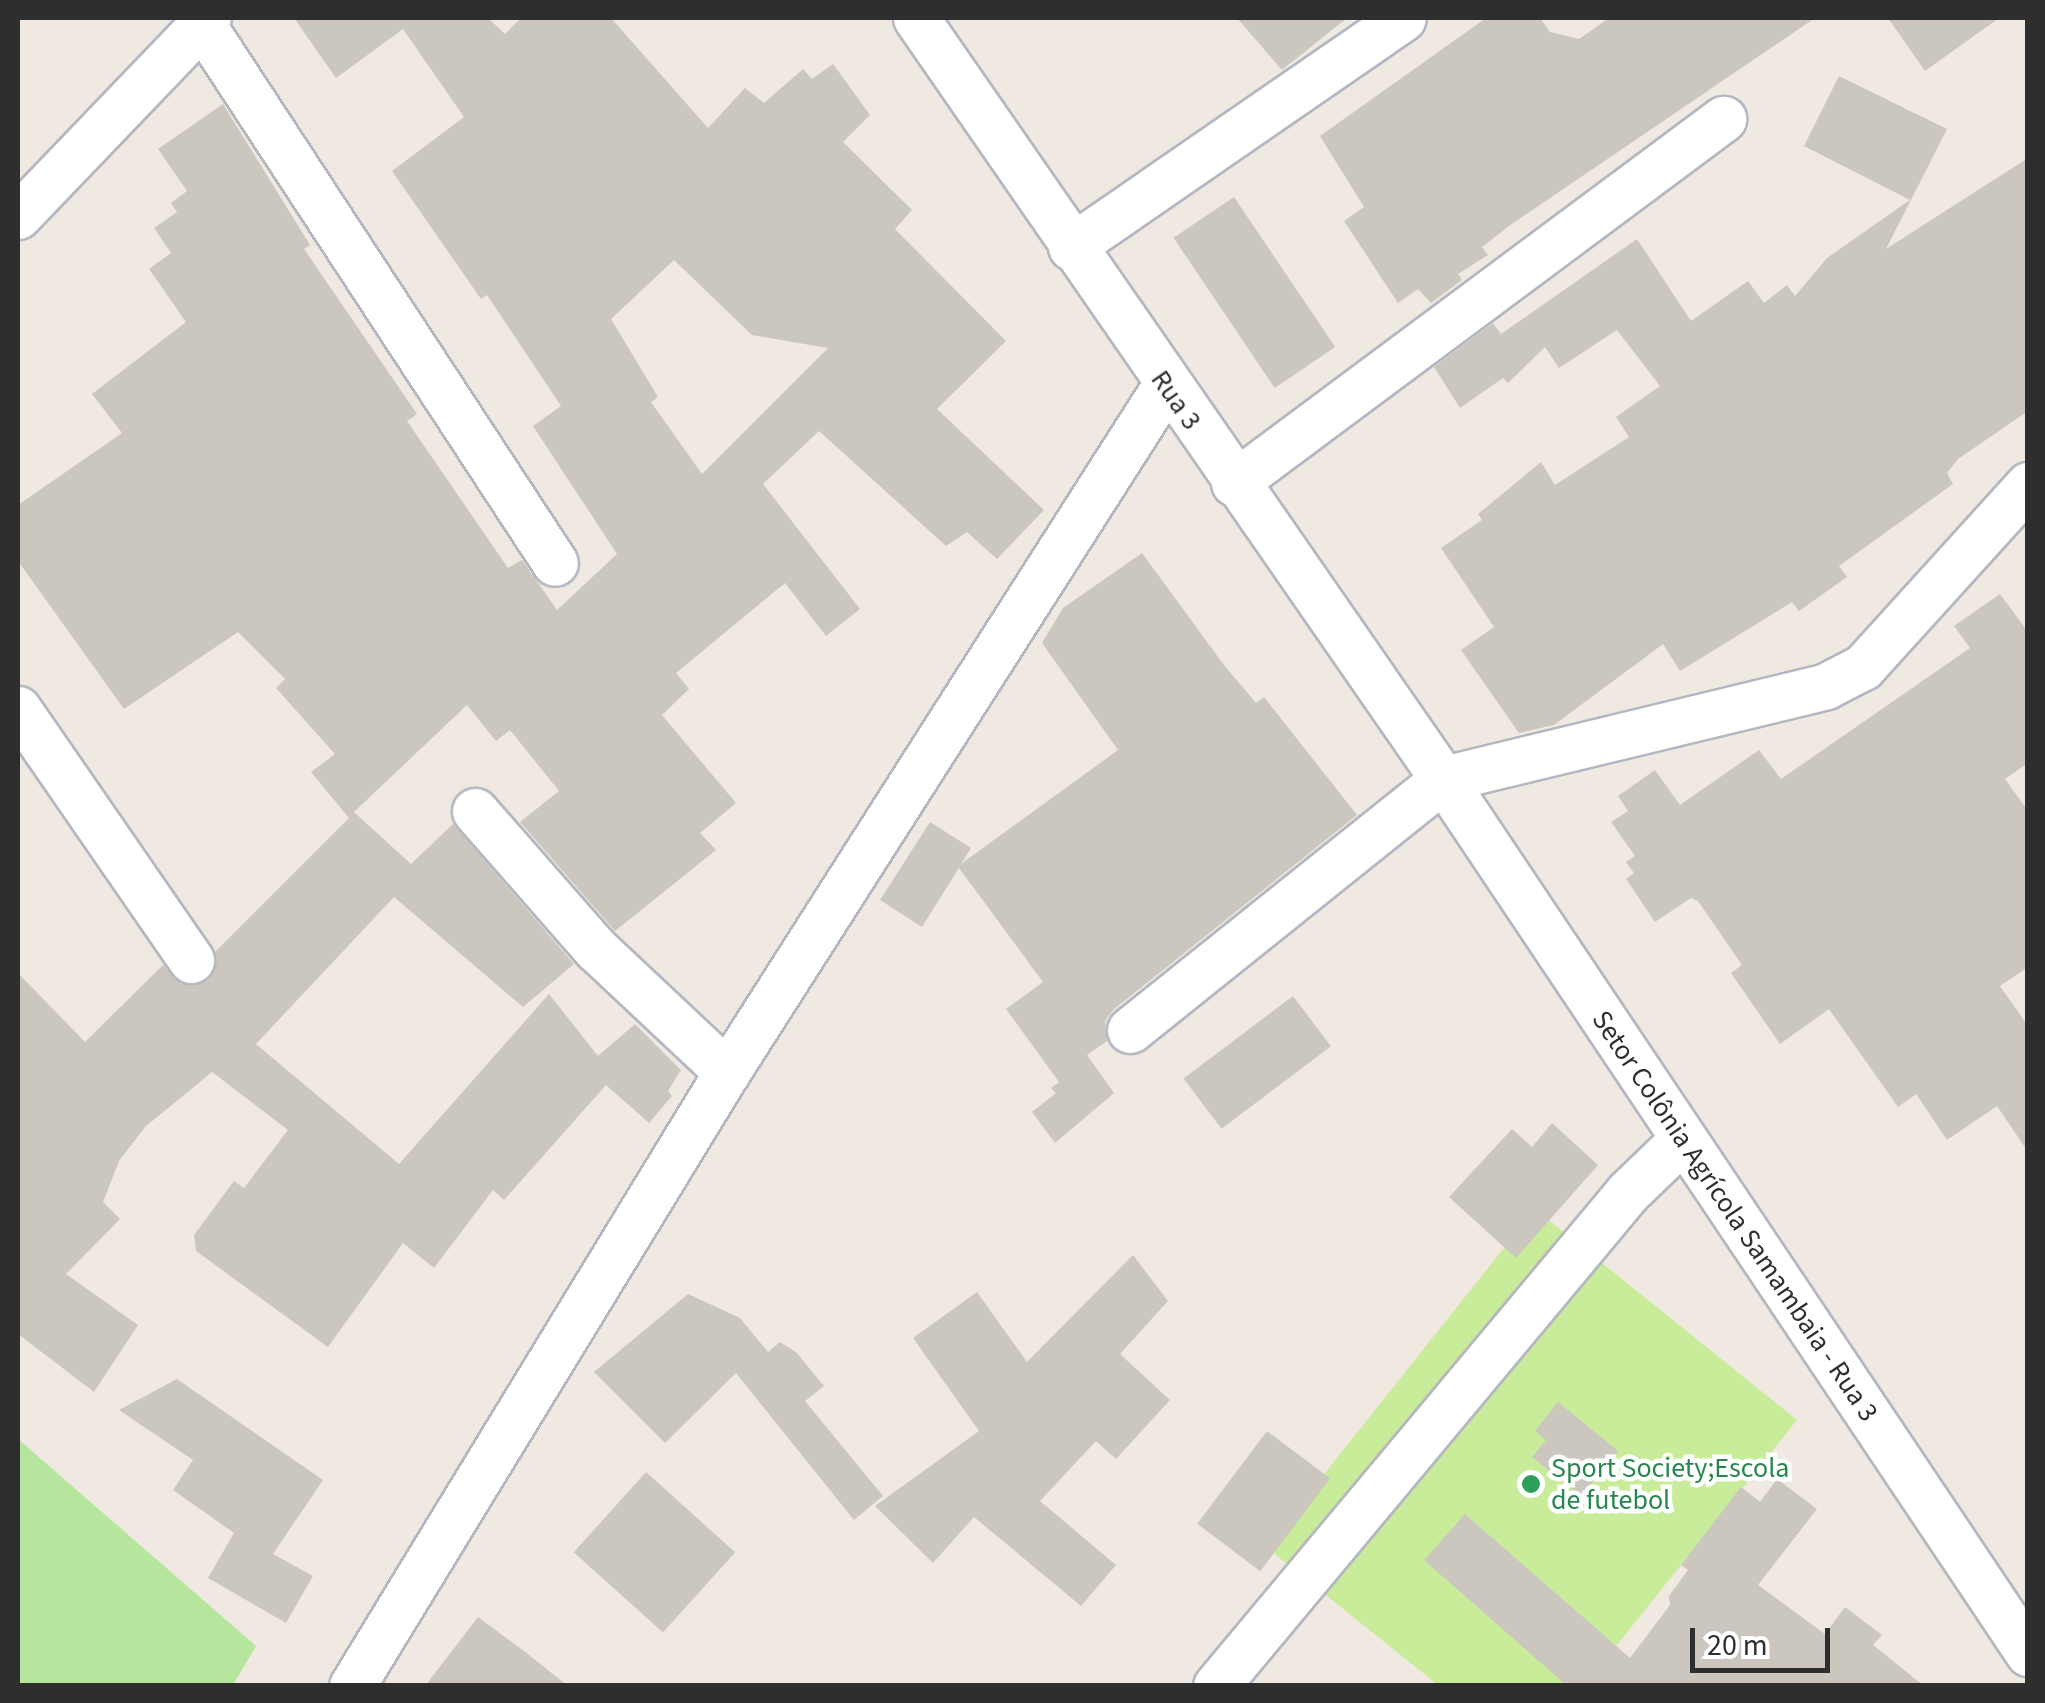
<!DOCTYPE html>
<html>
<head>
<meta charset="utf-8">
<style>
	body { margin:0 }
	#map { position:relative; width:2045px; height:1703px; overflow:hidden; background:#efe9e1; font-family:"Source Sans 3",sans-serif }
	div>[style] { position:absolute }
	.green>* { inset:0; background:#b6e59e }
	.pitch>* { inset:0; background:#c9ec9a }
	.building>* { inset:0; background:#cbc7bf; transform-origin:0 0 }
	.roads { filter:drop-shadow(2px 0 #b4b7c1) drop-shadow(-2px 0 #b4b7c1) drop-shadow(0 2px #b4b7c1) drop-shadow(0 -2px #b4b7c1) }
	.street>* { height:45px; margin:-22.5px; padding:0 22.5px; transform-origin:22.5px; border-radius:22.5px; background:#fff }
	.dots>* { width:28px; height:28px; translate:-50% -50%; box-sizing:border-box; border:5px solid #fff; border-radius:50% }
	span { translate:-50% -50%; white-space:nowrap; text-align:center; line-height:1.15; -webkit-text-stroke:9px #fff; paint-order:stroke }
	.street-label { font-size:28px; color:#2e2e2e }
	.leisure-label { font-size:28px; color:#27864d }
	.left { translate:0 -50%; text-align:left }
	.frame { position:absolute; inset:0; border:20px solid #2e2e2e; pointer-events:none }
	.scale { position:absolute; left:1690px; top:1628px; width:140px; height:45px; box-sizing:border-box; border:5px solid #2e2e2e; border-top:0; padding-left:12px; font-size:30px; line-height:35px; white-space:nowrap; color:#2e2e2e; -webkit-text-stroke:8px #fff; paint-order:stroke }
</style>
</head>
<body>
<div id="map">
	<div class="green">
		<i style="clip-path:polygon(18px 1439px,256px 1646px,233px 1685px,18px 1685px)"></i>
	</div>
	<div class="pitch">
		<i style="clip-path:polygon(1535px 1209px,1797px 1420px,1585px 1685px,1438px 1685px,1266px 1547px)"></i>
	</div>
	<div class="building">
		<i style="clip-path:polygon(evenodd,294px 18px,488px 18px,505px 34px,521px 18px,611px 18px,708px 128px,745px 88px,764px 103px,803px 69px,812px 79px,833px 64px,870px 115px,843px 142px,912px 210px,895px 229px,1006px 341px,937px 409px,1044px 510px,997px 559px,967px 532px,946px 546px,819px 431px,763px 484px,860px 609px,826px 636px,785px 583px,676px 673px,689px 689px,662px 715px,736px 803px,700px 833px,716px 850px,615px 931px,520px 822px,559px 791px,510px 730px,496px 741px,467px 705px,354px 812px,411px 864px,453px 824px,574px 964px,523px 1007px,394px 897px,256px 1044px,399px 1164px,549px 994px,598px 1056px,635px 1024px,681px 1070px,668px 1091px,672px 1096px,649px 1123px,606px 1085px,504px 1200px,493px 1190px,434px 1268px,403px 1243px,328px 1347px,196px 1251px,194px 1235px,234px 1181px,244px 1188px,288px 1130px,212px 1072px,145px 1127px,119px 1161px,103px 1202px,120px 1219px,66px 1274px,138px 1325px,94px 1392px,18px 1334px,18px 973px,85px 1042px,163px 965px,181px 984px,207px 981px,215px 970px,215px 952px,349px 818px,311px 772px,335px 754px,276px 688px,285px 679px,238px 632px,124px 709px,18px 561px,18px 505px,122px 433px,92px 394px,186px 322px,149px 269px,171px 253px,154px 228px,177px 212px,171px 203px,187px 191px,158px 149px,223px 104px,310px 245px,304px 249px,417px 414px,407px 421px,508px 568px,522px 560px,557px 610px,617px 554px,533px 426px,561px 406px,487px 295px,481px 299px,392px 171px,464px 117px,403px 29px,336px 78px,294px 18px,674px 260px,752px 335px,828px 348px,702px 474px,651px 402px,658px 397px,611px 319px,674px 260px)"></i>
		<i style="clip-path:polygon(1237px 18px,1347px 18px,1282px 70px)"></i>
		<i style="clip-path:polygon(1486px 18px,1540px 18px,1550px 32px,1579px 39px,1609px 18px,1815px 18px,1509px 226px,1482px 247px,1488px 255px,1458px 274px,1462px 280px,1431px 303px,1418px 289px,1398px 303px,1344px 221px,1364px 207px,1320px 136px)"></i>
		<i style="clip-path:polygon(1888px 18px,1999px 18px,1925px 71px)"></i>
		<i style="clip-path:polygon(1839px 76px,1947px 129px,1886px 249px,2028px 158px,2028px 411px,1958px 459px,1947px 473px,1953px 484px,1839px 566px,1847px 577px,1799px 611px,1792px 602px,1680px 671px,1663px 644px,1554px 725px,1519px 733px,1461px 650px,1494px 627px,1441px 548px,1482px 520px,1478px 514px,1541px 462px,1555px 485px,1629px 437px,1616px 417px,1660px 386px,1617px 330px,1559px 368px,1545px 347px,1508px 383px,1503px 378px,1460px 408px,1434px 367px,1493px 323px,1501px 334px,1637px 239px,1691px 321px,1748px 281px,1764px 303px,1787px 285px,1795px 296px,1827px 258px,1910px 200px,1804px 146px)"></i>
		<i style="left:1234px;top:197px;width:181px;height:73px;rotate:56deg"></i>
		<i style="clip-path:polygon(1142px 553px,1224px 665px,1256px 703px,1264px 697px,1357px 815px,1113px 1010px,1105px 1021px,1107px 1041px,1087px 1055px,1114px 1093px,1055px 1143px,1032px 1112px,1056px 1093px,1051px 1088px,1059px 1082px,1006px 1009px,1043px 982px,959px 868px,922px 927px,880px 900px,930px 822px,971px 848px,961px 864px,1118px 750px,1042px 643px,1063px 608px)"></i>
		<i style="clip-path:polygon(2000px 594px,2028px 632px,2028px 763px,2005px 779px,2028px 811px,2028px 967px,2000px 986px,2028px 1026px,2028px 1152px,1997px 1106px,1947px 1140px,1916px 1094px,1898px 1107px,1829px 1009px,1780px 1044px,1731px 973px,1742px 965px,1698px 901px,1691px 898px,1655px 922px,1626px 879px,1634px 873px,1626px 862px,1635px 856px,1611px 822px,1628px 811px,1618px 796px,1655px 770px,1680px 805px,1759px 750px,1781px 779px,1970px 648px,1954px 626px)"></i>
		<i style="left:1293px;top:996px;width:63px;height:137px;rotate:53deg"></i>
		<i style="clip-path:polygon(1552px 1123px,1598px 1165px,1516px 1258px,1449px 1197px,1512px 1129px,1532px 1147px)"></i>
		<i style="clip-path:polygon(1133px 1255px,1168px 1301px,1120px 1354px,1170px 1400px,1116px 1459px,1096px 1441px,1040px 1501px,1116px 1565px,1081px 1606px,974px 1517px,933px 1563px,875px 1506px,979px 1431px,913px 1338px,977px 1292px,1027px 1362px)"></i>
		<i style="clip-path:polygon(688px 1294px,740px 1318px,768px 1352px,780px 1342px,796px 1352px,824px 1386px,805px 1401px,883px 1496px,854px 1520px,736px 1373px,665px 1443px,594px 1372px)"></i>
		<i style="clip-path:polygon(177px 1379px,323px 1480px,273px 1554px,313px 1576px,286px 1623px,208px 1578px,234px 1533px,173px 1490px,193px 1460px,119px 1410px)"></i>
		<i style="clip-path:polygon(1558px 1402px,1618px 1451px,1581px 1496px,1532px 1457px,1546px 1440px,1535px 1431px)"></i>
		<i style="left:1267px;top:1431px;width:79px;height:116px;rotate:37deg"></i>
		<i style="left:646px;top:1472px;width:120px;height:108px;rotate:42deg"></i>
		<i style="clip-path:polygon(1777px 1479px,1817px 1509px,1758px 1585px,1825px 1634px,1845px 1607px,1882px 1635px,1873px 1645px,1924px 1686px,1567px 1686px,1424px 1560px,1465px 1514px,1630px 1658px,1670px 1605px,1669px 1596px,1688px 1570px,1681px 1565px,1741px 1487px,1760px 1502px)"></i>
		<i style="clip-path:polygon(478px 1617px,524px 1651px,568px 1686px,425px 1686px)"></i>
	</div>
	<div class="roads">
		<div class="street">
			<i style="left:916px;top:18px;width:926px;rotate:55.3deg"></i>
			<i style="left:1443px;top:779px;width:1052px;rotate:56.2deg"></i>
			<i style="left:202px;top:24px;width:644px;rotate:56.78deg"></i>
			<i style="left:18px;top:216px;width:274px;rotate:-46.2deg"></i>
			<i style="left:1071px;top:247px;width:403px;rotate:-34.6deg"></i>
			<i style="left:1234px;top:483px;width:610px;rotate:-36.66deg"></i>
			<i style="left:18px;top:709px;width:305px;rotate:55.4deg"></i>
			<i style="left:475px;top:811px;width:184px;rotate:48.8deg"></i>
			<i style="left:596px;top:949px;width:180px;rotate:43.2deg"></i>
			<i style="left:1130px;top:1030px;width:401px;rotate:-38.7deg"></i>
			<i style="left:1443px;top:779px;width:394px;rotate:-13.6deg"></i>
			<i style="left:1826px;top:686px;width:42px;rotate:-27.2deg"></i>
			<i style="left:1863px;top:667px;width:246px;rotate:-47.8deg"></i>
			<i style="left:352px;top:1686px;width:719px;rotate:-58.59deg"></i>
			<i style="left:727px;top:1072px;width:814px;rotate:-57.44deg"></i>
			<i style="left:1216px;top:1686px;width:643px;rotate:-50.17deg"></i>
			<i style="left:1628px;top:1192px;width:76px;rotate:-43.9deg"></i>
		</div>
	</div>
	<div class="dots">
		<i style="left:1531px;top:1484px;background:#2e9e5b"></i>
	</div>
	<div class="street-label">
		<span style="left:1176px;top:400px;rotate:55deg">Rua 3</span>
		<span style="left:1735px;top:1216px;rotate:56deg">Setor Colônia Agrícola Samambaia - Rua 3</span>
	</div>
	<div class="leisure-label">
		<span class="left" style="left:1551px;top:1484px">Sport Society;Escola<br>de futebol</span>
	</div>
	<div class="frame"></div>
	<div class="scale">20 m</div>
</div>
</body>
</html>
